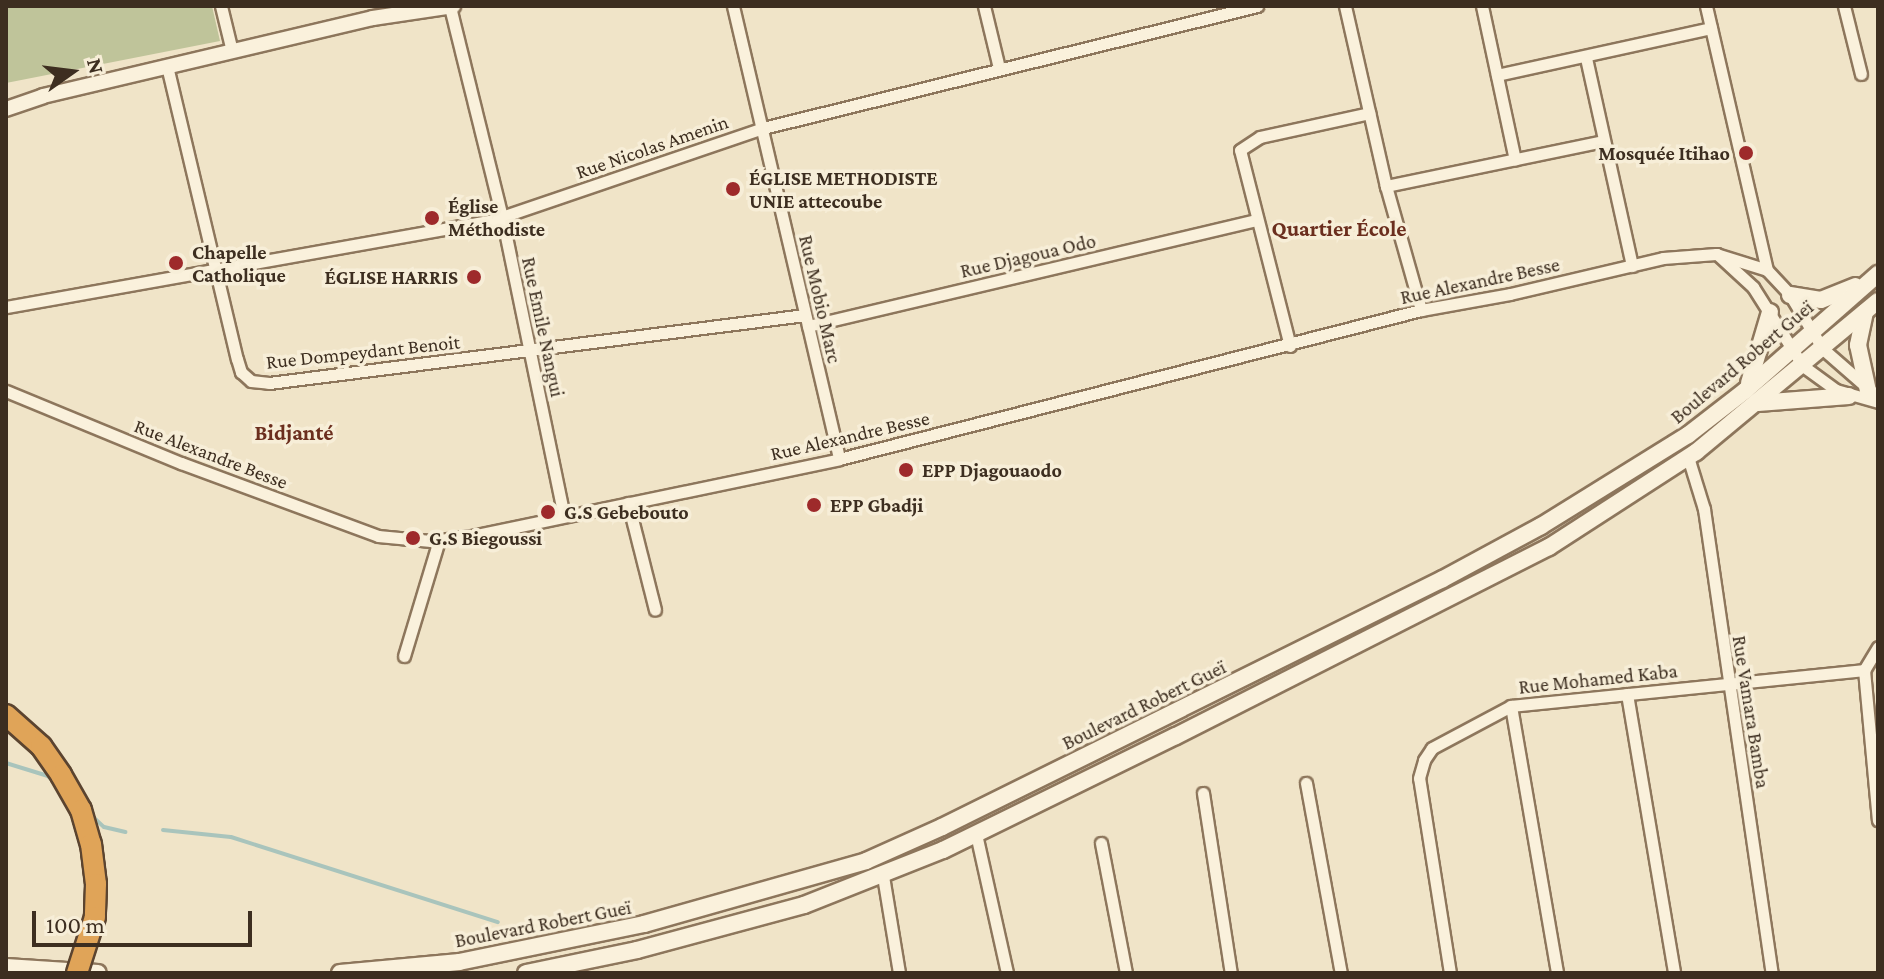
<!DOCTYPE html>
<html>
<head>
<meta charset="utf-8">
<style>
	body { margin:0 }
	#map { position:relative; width:1884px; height:979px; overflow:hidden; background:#f0e4c8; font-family:"Crimson Pro",serif }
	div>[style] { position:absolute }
	.cemetery>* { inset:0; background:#bfc49a }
	.stream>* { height:4px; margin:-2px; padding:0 2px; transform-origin:2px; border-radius:2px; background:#a9c4bc }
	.roads { filter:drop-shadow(2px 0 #8d765c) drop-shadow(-2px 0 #8d765c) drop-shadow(0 2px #8d765c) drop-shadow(0 -2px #8d765c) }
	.minor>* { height:11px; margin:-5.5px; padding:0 5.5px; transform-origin:5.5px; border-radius:5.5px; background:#faf1dc }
	.tertiary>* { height:14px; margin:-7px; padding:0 7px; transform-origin:7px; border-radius:7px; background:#faf1dc }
	.secondary>* { height:16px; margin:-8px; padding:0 8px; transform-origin:8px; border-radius:8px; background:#faf1dc }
	.bridges { filter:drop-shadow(2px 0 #5b4430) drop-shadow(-2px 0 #5b4430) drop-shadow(0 2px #5b4430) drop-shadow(0 -2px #5b4430) }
	.motorway-bridge>* { height:20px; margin:-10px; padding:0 10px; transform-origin:10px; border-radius:10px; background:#e0a458 }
	.dots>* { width:22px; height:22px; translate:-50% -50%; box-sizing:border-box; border:4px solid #f7eed8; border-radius:50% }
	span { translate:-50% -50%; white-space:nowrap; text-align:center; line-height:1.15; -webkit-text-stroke:7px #f7eed8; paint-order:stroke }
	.street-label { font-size:20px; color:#3d2e20 }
	.poi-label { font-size:20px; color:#3d2e20; font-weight:700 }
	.right { translate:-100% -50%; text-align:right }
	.left { translate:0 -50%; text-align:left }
	.neighbourhood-label { font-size:22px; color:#6b2e1e; font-weight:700 }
	.frame { position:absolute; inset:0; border:8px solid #3d2e20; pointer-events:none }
	.north { position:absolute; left:32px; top:32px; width:80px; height:80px; -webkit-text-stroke:6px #f7eed8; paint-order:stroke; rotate:76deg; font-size:22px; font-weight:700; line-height:32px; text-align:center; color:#3d2e20 }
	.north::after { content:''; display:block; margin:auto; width:28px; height:36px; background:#3d2e20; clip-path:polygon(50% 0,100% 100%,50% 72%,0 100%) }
	.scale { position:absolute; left:32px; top:911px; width:220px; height:36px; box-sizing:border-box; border:4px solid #3d2e20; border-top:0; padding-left:10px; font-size:24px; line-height:28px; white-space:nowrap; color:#3d2e20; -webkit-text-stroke:6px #f7eed8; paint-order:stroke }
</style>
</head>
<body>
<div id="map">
	<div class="cemetery">
		<i style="clip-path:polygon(6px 6px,212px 6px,220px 41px,6px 83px)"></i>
	</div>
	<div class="stream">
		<i style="left:6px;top:763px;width:44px;rotate:17.2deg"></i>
		<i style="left:48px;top:776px;width:11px;rotate:45deg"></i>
		<i style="left:92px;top:816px;width:16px;rotate:43deg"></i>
		<i style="left:104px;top:827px;width:22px;rotate:13deg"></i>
		<i style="left:163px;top:830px;width:68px;rotate:5.9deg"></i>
		<i style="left:231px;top:837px;width:280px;rotate:17.7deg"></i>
	</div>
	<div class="roads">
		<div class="minor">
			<i style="left:221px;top:6px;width:46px;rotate:76.3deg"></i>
			<i style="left:733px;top:6px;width:465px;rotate:76.8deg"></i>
			<i style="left:984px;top:6px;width:64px;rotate:76.4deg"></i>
			<i style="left:1345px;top:6px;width:185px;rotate:77.2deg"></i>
			<i style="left:1386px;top:186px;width:129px;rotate:74.2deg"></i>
			<i style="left:1482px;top:6px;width:157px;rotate:77.9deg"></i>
			<i style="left:1706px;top:6px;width:271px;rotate:77deg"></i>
			<i style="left:1767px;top:270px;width:34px;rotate:47deg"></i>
			<i style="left:1790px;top:295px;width:63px;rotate:58.6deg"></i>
			<i style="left:1823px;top:349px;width:73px;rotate:41.1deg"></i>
			<i style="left:1844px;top:6px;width:70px;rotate:76deg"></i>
			<i style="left:450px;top:7px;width:216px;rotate:76.1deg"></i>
			<i style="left:502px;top:217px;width:305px;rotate:78.3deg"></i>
			<i style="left:1586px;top:58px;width:213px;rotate:77.5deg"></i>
			<i style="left:167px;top:66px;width:301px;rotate:76.6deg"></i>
			<i style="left:237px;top:359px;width:14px;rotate:73deg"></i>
			<i style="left:241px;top:372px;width:13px;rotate:42deg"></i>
			<i style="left:251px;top:381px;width:18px;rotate:6deg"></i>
			<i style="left:269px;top:383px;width:540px;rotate:-7.23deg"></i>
			<i style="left:1497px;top:75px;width:219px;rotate:-12.4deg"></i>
			<i style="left:1386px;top:186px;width:222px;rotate:-11.7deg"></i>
			<i style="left:1717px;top:254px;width:49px;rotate:42.5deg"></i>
			<i style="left:1753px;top:287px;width:93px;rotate:57.7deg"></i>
			<i style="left:1803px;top:366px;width:41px;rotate:36deg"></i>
			<i style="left:1836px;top:390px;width:44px;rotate:15.9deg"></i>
			<i style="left:6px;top:307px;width:492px;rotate:-10.1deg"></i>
			<i style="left:490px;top:221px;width:288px;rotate:-18.8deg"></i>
			<i style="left:763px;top:128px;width:509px;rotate:-13.87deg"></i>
			<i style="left:808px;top:326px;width:461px;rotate:-13.3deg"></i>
			<i style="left:1290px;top:346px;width:202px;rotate:-104.3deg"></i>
			<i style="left:1240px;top:150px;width:24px;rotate:-33deg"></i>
			<i style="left:1260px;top:137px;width:112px;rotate:-12.4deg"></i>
			<i style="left:6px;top:391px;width:189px;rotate:22.4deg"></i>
			<i style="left:181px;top:463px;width:210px;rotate:20.3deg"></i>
			<i style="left:378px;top:536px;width:53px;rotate:5.4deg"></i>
			<i style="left:431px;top:541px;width:41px;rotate:-7deg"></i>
			<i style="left:472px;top:536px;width:375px;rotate:-11.8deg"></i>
			<i style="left:839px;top:459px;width:601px;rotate:-14.36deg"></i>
			<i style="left:1421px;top:310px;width:90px;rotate:-10.2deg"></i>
			<i style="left:1510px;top:294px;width:157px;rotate:-13.2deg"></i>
			<i style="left:1663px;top:258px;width:53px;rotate:-4.3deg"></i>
			<i style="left:1716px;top:254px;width:53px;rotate:17.4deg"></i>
			<i style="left:1688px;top:457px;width:54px;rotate:72.9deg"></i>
			<i style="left:1704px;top:509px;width:469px;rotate:81.7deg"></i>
			<i style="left:628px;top:503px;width:110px;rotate:75.8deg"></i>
			<i style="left:1878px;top:647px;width:27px;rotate:121deg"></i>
			<i style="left:1864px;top:670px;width:151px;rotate:84.7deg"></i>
			<i style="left:404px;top:656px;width:121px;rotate:-73.2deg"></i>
			<i style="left:1627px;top:694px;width:283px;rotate:80.4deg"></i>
			<i style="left:1511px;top:706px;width:271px;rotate:80.2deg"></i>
			<i style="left:1306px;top:783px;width:193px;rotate:79.6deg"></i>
			<i style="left:1203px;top:793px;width:182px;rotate:81.2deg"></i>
			<i style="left:976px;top:834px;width:142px;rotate:77.4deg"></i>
			<i style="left:1101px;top:843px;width:132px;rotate:79.1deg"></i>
			<i style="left:883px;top:876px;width:98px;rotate:80.6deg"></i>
			<i style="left:1450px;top:973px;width:197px;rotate:-99deg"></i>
			<i style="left:1419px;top:778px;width:19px;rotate:-74deg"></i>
			<i style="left:1424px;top:760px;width:14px;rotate:-56deg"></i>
			<i style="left:1432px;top:748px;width:89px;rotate:-28deg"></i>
			<i style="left:1511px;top:706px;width:355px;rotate:-5.8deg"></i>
		</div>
		<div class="tertiary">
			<i style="left:6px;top:109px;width:39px;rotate:-19deg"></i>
			<i style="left:43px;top:96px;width:339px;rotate:-13.3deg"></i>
			<i style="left:373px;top:18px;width:81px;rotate:-8.5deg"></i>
		</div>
		<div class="secondary">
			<i style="left:1790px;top:295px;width:31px;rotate:9deg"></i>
			<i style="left:1821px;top:300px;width:37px;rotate:-22deg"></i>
			<i style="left:1865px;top:312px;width:34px;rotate:102deg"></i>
			<i style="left:1858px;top:345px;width:47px;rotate:77.7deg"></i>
			<i style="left:1749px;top:383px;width:74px;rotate:-73.5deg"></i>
			<i style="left:1758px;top:403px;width:91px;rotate:-4.4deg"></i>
			<i style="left:6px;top:967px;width:92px;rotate:3.7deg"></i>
			<i style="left:340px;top:973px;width:120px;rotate:-5.3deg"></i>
			<i style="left:459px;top:962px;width:189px;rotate:-11.6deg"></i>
			<i style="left:644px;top:924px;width:231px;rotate:-15.8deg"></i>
			<i style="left:866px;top:861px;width:83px;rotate:-24.1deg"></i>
			<i style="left:942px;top:827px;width:559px;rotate:-26.34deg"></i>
			<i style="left:1443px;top:579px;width:111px;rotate:-28.4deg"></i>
			<i style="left:1541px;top:526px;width:173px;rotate:-31.8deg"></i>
			<i style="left:1688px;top:435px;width:73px;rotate:-37.8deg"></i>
			<i style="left:1746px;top:390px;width:176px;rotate:-41.3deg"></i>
			<i style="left:526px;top:973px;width:113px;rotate:-11.7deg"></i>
			<i style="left:637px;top:950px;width:173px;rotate:-15.1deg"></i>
			<i style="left:804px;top:905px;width:149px;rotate:-21.6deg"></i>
			<i style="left:943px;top:850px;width:259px;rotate:-26.1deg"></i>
			<i style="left:1176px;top:736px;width:418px;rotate:-26.9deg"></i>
			<i style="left:1549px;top:547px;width:175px;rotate:-32.9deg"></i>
			<i style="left:1696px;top:452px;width:236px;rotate:-39.7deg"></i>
		</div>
	</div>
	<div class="bridges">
		<div class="motorway-bridge">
			<i style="left:6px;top:715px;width:47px;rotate:41.5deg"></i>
			<i style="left:41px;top:746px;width:35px;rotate:55deg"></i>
			<i style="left:61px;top:775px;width:40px;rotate:60.3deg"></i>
			<i style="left:81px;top:810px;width:35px;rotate:74deg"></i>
			<i style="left:91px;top:844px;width:40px;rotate:82.9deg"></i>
			<i style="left:96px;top:884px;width:33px;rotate:92deg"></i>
			<i style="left:95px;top:917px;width:59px;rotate:107.8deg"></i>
		</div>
	</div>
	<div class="dots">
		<i style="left:1746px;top:153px;background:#9e2a2b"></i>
		<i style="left:733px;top:189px;background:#9e2a2b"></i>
		<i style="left:432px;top:218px;background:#9e2a2b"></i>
		<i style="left:176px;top:263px;background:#9e2a2b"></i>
		<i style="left:474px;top:277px;background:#9e2a2b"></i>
		<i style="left:906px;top:470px;background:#9e2a2b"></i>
		<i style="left:814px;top:505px;background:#9e2a2b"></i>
		<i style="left:548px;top:512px;background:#9e2a2b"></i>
		<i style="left:413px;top:538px;background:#9e2a2b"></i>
	</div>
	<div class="street-label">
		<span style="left:652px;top:147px;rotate:-19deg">Rue Nicolas Amenin</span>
		<span style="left:1028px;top:256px;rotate:-13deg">Rue Djagoua Odo</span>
		<span style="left:1480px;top:281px;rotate:-12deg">Rue Alexandre Besse</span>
		<span style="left:820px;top:299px;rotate:77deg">Rue Mobio Marc</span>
		<span style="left:543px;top:327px;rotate:78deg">Rue Emile Nangui</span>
		<span style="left:363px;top:352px;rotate:-6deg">Rue Dompeydant Benoit</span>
		<span style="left:1742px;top:362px;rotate:-40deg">Boulevard Robert Gueï</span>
		<span style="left:850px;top:436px;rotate:-13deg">Rue Alexandre Besse</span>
		<span style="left:211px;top:454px;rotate:21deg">Rue Alexandre Besse</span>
		<span style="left:1598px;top:679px;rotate:-6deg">Rue Mohamed Kaba</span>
		<span style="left:1144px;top:705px;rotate:-26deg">Boulevard Robert Gueï</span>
		<span style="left:1751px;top:712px;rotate:81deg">Rue Vamara Bamba</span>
		<span style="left:543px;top:924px;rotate:-11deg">Boulevard Robert Gueï</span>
	</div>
	<div class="poi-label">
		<span class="right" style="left:1730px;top:153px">Mosquée Itihao</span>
		<span class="left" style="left:749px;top:190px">ÉGLISE METHODISTE<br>UNIE attecoube</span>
		<span class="left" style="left:448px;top:218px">Église<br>Méthodiste</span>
		<span class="left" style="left:192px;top:264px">Chapelle<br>Catholique</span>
		<span class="right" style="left:458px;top:277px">ÉGLISE HARRIS</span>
		<span class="left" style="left:922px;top:470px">EPP Djagouaodo</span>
		<span class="left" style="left:830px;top:505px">EPP Gbadji</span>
		<span class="left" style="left:564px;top:512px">G.S Gebebouto</span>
		<span class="left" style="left:429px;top:538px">G.S Biegoussi</span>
	</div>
	<div class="neighbourhood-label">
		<span style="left:1339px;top:229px">Quartier École</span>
		<span style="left:294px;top:433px">Bidjanté</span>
	</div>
	<div class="frame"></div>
	<div class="north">N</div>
	<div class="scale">100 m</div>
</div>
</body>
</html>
